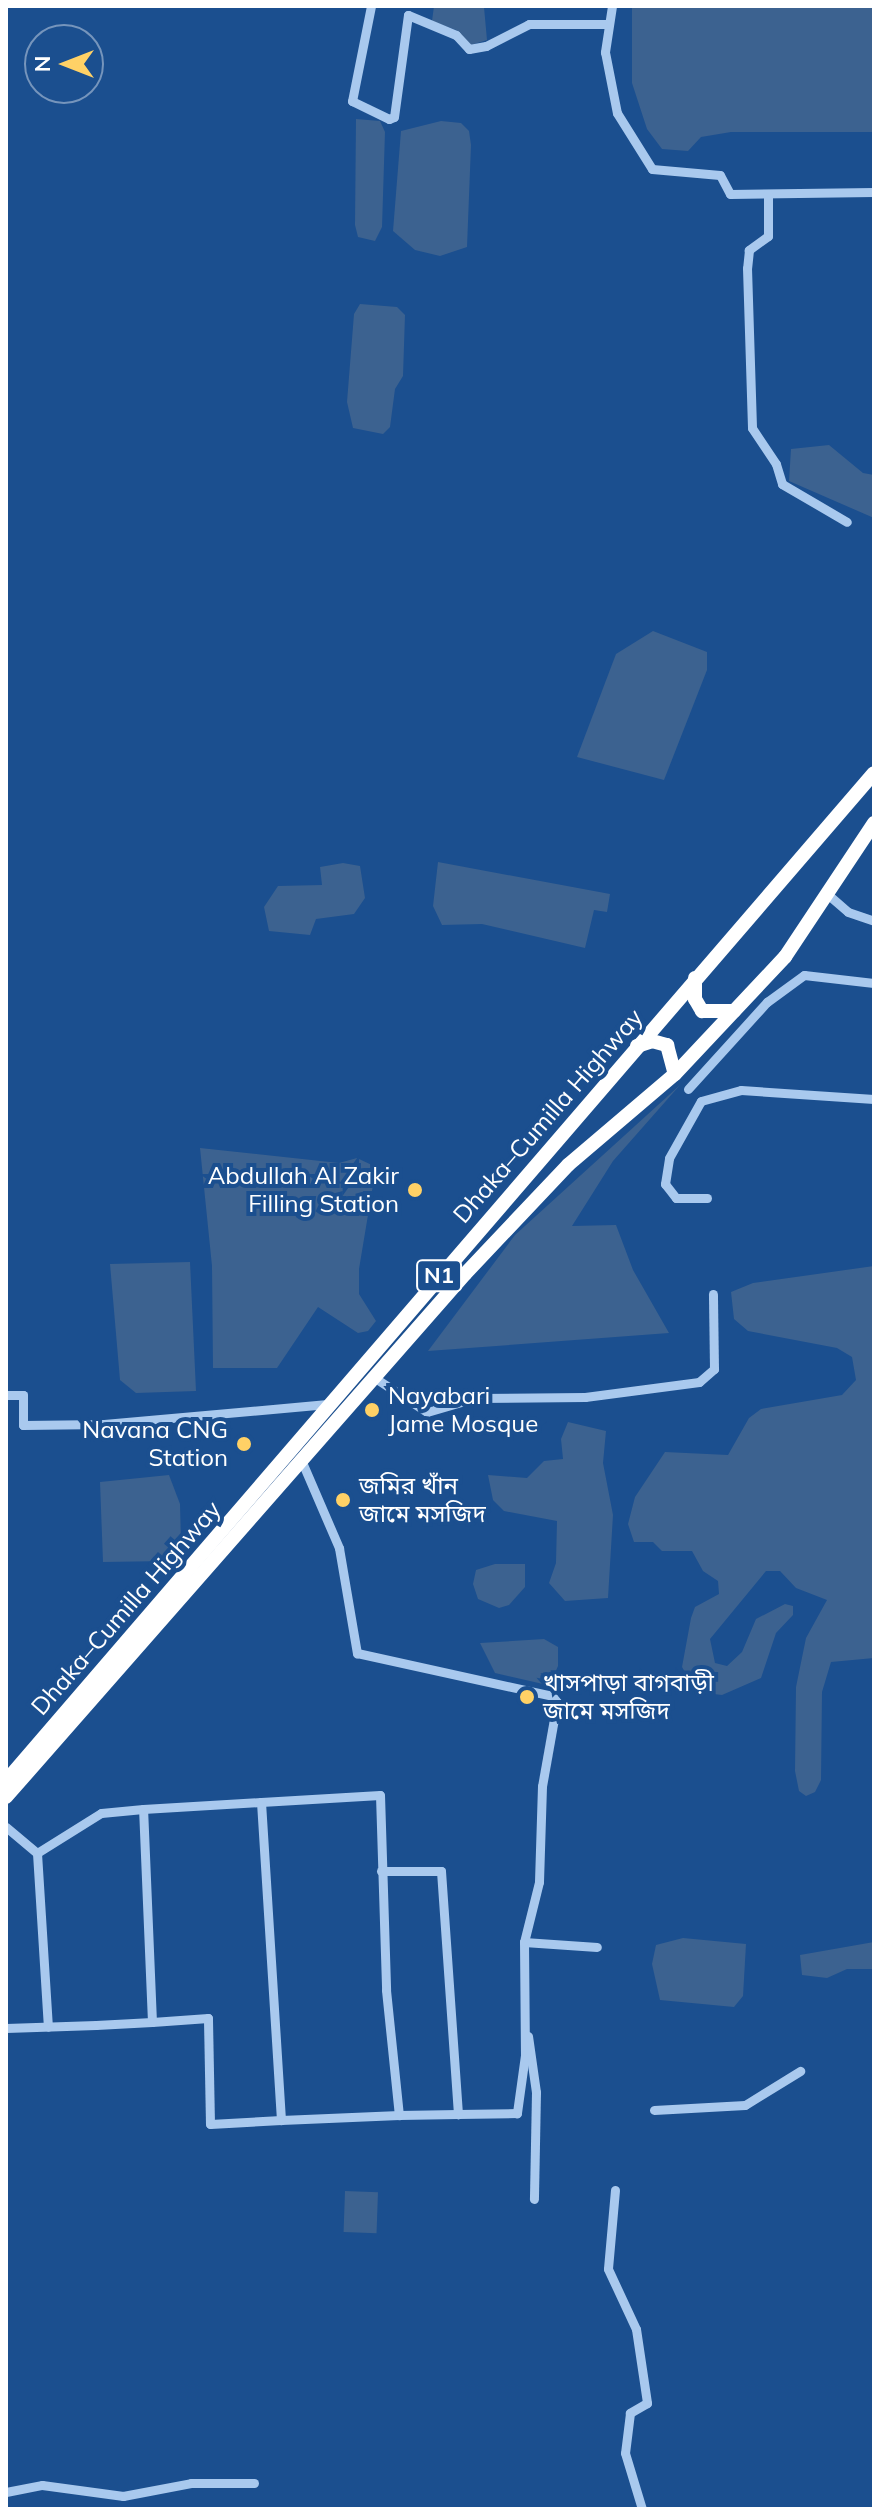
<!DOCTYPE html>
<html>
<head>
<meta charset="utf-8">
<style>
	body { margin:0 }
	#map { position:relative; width:880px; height:2515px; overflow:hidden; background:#1b4f8f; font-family:Mulish,"Noto Sans Bengali",sans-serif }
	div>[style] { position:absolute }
	.water>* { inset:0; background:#3c6290; transform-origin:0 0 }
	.minor>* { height:9px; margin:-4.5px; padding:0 4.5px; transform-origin:4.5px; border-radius:4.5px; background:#a9c9ee }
	.highway>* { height:14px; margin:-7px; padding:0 7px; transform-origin:7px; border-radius:7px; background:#fff }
	.dots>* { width:22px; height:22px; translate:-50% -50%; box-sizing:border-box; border:4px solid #1b4f8f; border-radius:50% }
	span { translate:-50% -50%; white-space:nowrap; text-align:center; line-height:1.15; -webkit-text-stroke:8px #1b4f8f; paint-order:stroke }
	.shield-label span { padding:2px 6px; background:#1b4f8f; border:2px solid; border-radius:6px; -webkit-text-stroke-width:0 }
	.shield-label { font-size:22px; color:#fff; font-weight:700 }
	.street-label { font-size:24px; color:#fff }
	.poi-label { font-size:24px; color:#fff }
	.right { translate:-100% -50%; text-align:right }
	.left { translate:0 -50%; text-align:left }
	.frame { position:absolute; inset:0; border:8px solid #fff; pointer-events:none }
	.north { position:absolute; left:24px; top:24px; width:80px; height:80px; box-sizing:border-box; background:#1b4f8f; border:2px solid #7695bc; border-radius:50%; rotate:270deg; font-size:22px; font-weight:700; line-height:32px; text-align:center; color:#fff }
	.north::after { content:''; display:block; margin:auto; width:28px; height:36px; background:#ffd166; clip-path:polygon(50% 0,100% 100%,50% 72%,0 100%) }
</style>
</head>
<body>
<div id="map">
	<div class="water">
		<i style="clip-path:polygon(434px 6px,484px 7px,487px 40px,471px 45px,456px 30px,432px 21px)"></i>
		<i style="clip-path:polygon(632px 6px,874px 6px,874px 132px,731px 132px,701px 137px,688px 151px,662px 149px,647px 129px,632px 83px)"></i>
		<i style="clip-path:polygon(356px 119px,380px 121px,385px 132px,382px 227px,375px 241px,358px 237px,355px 225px)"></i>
		<i style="clip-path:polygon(441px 121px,461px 123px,469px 131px,471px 145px,467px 247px,440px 256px,415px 250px,393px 231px,401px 131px)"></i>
		<i style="clip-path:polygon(360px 304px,397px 307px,405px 315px,403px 376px,395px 389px,390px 427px,383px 434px,353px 428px,347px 402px,354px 314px)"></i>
		<i style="clip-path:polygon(829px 445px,863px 473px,874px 475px,874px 518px,789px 481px,791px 449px)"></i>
		<i style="clip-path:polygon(653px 631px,707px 652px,707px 670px,664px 780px,577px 757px,616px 654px)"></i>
		<i style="clip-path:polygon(438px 862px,610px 894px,607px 912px,594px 910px,585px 948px,482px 924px,442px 925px,433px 906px)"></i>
		<i style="clip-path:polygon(343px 863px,360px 866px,365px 898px,354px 914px,316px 919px,310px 935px,269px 931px,264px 907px,278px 886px,322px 885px,320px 867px)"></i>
		<i style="clip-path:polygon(680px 1085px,613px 1161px,572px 1226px,616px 1225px,633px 1270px,669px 1333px,428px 1351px,515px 1235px)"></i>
		<i style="clip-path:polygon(200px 1148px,339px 1163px,357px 1158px,376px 1167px,359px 1269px,359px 1294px,376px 1321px,368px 1331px,358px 1333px,318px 1307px,277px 1368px,213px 1368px,212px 1266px)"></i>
		<i style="clip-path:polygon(190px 1262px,196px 1391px,136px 1393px,120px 1380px,110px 1264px)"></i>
		<i style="clip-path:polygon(874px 1266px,874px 1658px,831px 1662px,822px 1692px,821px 1780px,815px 1792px,806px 1796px,799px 1791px,795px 1771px,796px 1687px,806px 1638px,827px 1600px,796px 1588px,780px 1571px,766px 1571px,710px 1639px,715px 1663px,727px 1666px,742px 1652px,756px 1619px,785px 1604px,793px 1606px,793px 1615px,776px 1633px,761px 1678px,722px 1695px,697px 1692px,682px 1667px,691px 1618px,695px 1607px,719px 1594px,718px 1581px,703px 1571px,692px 1551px,662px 1551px,653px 1542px,634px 1542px,628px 1524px,635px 1497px,665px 1452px,728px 1455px,749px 1418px,761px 1409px,842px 1395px,856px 1380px,852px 1357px,837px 1348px,748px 1331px,734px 1319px,731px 1292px,753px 1283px)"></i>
		<i style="clip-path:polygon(568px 1422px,606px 1431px,603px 1463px,613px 1515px,608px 1598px,565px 1601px,549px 1583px,556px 1563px,557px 1521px,504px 1511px,493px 1500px,488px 1475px,527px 1478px,544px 1461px,563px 1459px,561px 1439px)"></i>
		<i style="clip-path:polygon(169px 1475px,180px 1504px,181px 1543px,168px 1561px,103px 1562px,100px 1482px)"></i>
		<i style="clip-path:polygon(495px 1564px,525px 1564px,525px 1587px,509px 1605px,499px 1608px,478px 1599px,473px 1584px,476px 1570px)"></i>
		<i style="clip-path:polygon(544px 1639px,558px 1647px,558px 1666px,551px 1682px,543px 1684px,495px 1673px,480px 1643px)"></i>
		<i style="clip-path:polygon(683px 1938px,746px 1944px,743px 1996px,734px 2007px,660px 2000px,652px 1964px,656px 1945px)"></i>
		<i style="clip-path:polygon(874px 1942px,874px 1969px,847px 1969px,827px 1978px,802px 1975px,800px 1955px)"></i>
		<i style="left:345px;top:2191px;width:33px;height:41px;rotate:2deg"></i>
	</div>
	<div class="minor">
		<i style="left:371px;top:6px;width:97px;rotate:101.3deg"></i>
		<i style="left:352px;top:101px;width:41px;rotate:25.9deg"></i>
		<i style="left:389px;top:119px;width:5px;rotate:-22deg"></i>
		<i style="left:394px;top:117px;width:103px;rotate:-82.2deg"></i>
		<i style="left:408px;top:15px;width:52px;rotate:22.6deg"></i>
		<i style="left:456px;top:35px;width:19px;rotate:47deg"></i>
		<i style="left:469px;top:49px;width:17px;rotate:-10deg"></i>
		<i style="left:486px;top:46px;width:48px;rotate:-27.1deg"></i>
		<i style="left:529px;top:24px;width:80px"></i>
		<i style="left:612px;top:6px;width:47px;rotate:98.7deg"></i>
		<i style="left:605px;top:52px;width:62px;rotate:78.9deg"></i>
		<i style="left:617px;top:113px;width:66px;rotate:58deg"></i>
		<i style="left:652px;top:169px;width:68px;rotate:5deg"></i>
		<i style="left:720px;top:175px;width:21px;rotate:62deg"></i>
		<i style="left:730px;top:194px;width:144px;rotate:-0.8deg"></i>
		<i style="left:768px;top:194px;width:42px;rotate:90deg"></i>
		<i style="left:768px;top:236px;width:24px;rotate:144deg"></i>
		<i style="left:749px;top:250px;width:18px;rotate:96deg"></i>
		<i style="left:747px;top:268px;width:160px;rotate:88.2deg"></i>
		<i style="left:752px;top:428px;width:43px;rotate:56.3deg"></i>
		<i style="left:776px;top:464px;width:21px;rotate:73deg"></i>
		<i style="left:782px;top:484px;width:75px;rotate:30.3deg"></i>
		<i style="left:825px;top:892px;width:30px;rotate:41deg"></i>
		<i style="left:848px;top:912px;width:28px;rotate:19deg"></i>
		<i style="left:688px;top:1089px;width:118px;rotate:-47.8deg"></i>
		<i style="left:767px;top:1002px;width:46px;rotate:-36.1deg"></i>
		<i style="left:804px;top:975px;width:70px;rotate:6.5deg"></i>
		<i style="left:707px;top:1198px;width:31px;rotate:180deg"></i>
		<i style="left:676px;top:1198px;width:18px;rotate:-128deg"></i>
		<i style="left:665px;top:1184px;width:26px;rotate:-81deg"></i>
		<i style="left:669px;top:1158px;width:65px;rotate:-60.7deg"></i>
		<i style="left:701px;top:1101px;width:41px;rotate:-15.4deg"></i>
		<i style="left:741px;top:1090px;width:133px;rotate:3.9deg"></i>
		<i style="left:375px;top:1378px;width:62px;rotate:33.2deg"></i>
		<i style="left:427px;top:1412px;width:50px;rotate:-16.3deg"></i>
		<i style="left:475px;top:1398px;width:110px;rotate:-0.5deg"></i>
		<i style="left:585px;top:1397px;width:115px;rotate:-7.5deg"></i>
		<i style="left:699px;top:1382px;width:20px;rotate:-41deg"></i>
		<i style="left:714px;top:1369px;width:75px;rotate:-90.8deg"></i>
		<i style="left:6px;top:1395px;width:17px"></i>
		<i style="left:23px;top:1395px;width:30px;rotate:90deg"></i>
		<i style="left:23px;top:1425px;width:81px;rotate:-0.7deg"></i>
		<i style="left:104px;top:1424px;width:227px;rotate:-5.1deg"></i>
		<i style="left:302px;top:1462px;width:94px;rotate:66.7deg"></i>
		<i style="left:339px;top:1548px;width:107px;rotate:80.3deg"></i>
		<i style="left:357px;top:1653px;width:200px;rotate:12.4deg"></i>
		<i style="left:552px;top:1696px;width:8px;rotate:50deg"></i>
		<i style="left:557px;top:1702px;width:85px;rotate:100.1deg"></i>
		<i style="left:542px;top:1786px;width:96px;rotate:91.8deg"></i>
		<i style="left:539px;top:1882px;width:62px;rotate:104deg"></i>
		<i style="left:524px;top:1942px;width:113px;rotate:89.5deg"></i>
		<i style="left:525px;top:2055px;width:59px;rotate:97.9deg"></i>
		<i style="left:517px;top:2113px;width:59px;rotate:179deg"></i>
		<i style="left:261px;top:1802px;width:119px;rotate:-3.4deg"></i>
		<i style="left:380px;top:1795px;width:195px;rotate:88.2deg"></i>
		<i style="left:386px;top:1990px;width:126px;rotate:84.1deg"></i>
		<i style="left:399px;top:2115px;width:118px;rotate:177.6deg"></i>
		<i style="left:143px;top:1809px;width:118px;rotate:-3.4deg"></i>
		<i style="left:261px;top:1802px;width:319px;rotate:86.4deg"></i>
		<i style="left:281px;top:2120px;width:71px;rotate:176.8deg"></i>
		<i style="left:210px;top:2124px;width:106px;rotate:-91.1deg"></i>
		<i style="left:208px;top:2018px;width:56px;rotate:175.9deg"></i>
		<i style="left:6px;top:1827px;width:40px;rotate:40deg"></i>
		<i style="left:381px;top:1871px;width:60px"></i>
		<i style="left:441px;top:1871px;width:244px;rotate:86deg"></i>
		<i style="left:458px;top:2114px;width:59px;rotate:179deg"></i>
		<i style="left:524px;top:1942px;width:73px;rotate:3.9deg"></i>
		<i style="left:6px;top:2028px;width:90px;rotate:-1.9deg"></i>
		<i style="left:96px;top:2025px;width:56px;rotate:-3.1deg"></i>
		<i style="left:152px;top:2022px;width:213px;rotate:-92.4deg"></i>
		<i style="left:143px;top:1809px;width:42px;rotate:174.6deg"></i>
		<i style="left:101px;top:1813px;width:75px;rotate:148deg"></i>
		<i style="left:37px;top:1853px;width:174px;rotate:86.4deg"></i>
		<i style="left:528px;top:2036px;width:57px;rotate:81.9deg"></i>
		<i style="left:536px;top:2092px;width:107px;rotate:91.1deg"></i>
		<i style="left:654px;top:2110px;width:91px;rotate:-3.1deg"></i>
		<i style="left:745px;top:2105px;width:65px;rotate:-31.7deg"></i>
		<i style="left:615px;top:2190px;width:79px;rotate:95.1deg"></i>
		<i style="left:608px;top:2269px;width:66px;rotate:65deg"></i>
		<i style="left:636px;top:2329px;width:75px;rotate:81.5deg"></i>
		<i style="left:647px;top:2403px;width:20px;rotate:150deg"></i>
		<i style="left:630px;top:2413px;width:40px;rotate:97.1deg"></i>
		<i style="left:625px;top:2453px;width:59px;rotate:73.1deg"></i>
		<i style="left:6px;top:2492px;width:37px;rotate:-11deg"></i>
		<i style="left:42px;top:2485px;width:82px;rotate:7.7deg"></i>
		<i style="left:123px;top:2496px;width:69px;rotate:-10.8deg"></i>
		<i style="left:191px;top:2483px;width:63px"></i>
	</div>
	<div class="highway">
		<i style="left:695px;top:978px;width:21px;rotate:90deg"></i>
		<i style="left:695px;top:999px;width:14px;rotate:60deg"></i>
		<i style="left:702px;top:1011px;width:32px"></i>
		<i style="left:637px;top:1046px;width:16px;rotate:-18deg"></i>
		<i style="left:652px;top:1041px;width:16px;rotate:15deg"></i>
		<i style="left:667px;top:1045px;width:30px;rotate:75deg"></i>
		<i style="left:6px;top:1781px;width:1330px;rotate:-49.27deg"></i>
		<i style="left:6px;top:1797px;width:696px;rotate:-48.73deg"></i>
		<i style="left:465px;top:1274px;width:150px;rotate:-46.6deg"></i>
		<i style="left:568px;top:1165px;width:140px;rotate:-40.4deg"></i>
		<i style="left:675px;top:1074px;width:161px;rotate:-46.8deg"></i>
		<i style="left:785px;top:957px;width:161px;rotate:-56.4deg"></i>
	</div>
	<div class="dots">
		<i style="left:415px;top:1190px;background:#ffd166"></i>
		<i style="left:372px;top:1410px;background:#ffd166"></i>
		<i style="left:244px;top:1444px;background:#ffd166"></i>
		<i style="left:343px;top:1500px;background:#ffd166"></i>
		<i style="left:527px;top:1697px;background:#ffd166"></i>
	</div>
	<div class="shield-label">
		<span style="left:439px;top:1276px">N1</span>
	</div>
	<div class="street-label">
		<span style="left:548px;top:1116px;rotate:-49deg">Dhaka–Cumilla Highway</span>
		<span style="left:126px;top:1608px;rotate:-49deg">Dhaka–Cumilla Highway</span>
	</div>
	<div class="poi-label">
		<span class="right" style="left:399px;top:1190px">Abdullah Al Zakir<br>Filling Station</span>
		<span class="left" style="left:388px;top:1410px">Nayabari<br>Jame Mosque</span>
		<span class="right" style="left:228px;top:1444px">Navana CNG<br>Station</span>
		<span class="left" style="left:359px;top:1500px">জমির খাঁন<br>জামে মসজিদ</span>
		<span class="left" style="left:543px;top:1697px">খাসপাড়া বাগবাড়ী<br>জামে মসজিদ</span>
	</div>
	<div class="frame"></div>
	<div class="north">N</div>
</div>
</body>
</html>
